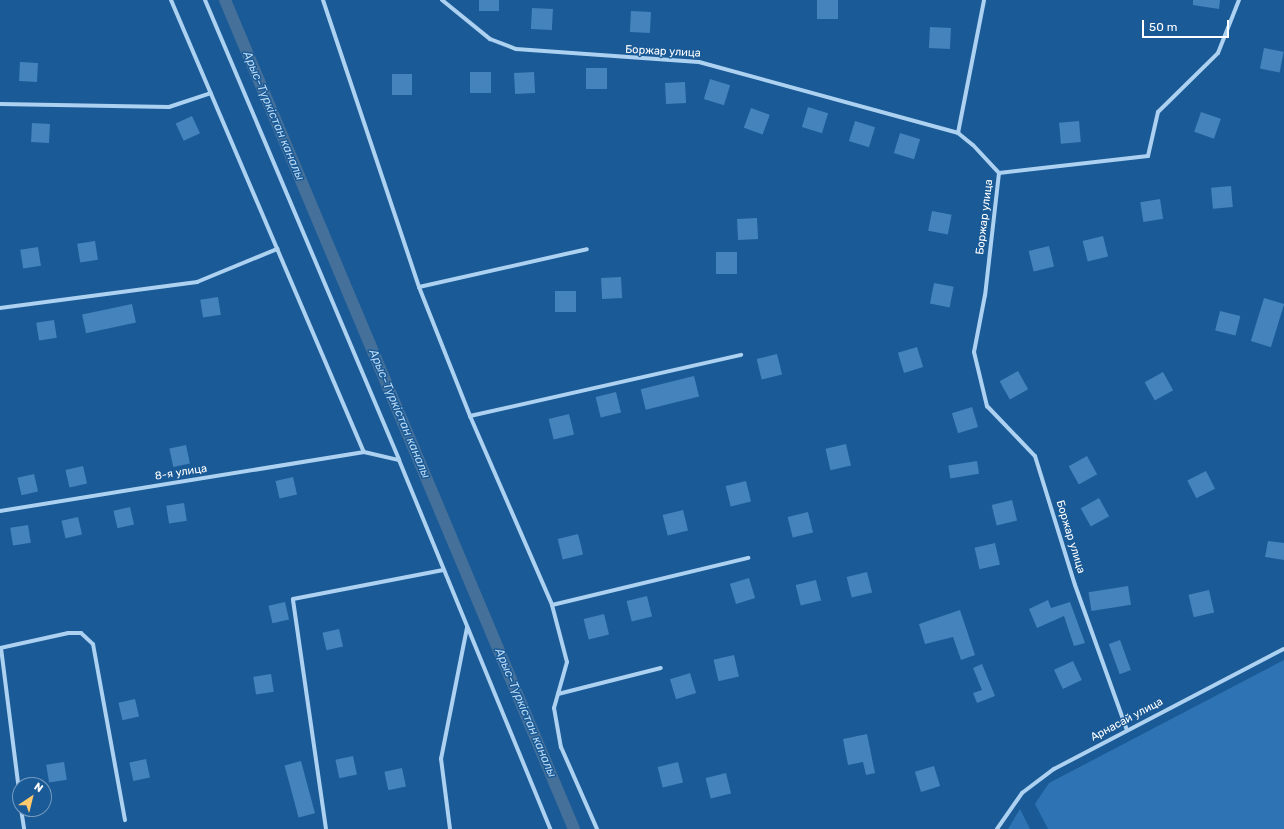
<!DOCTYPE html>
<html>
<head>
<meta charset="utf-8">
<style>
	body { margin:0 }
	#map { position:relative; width:1284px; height:829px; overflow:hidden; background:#1a5a96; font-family:Rubik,sans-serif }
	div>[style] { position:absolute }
	.green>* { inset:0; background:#2e74b4 }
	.canal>* { height:12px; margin:-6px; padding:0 6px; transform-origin:6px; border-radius:6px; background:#44709a }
	.building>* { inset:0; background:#4483bc; transform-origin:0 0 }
	.street>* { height:4px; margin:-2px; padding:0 2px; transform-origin:2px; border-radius:2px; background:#add1f0 }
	span { translate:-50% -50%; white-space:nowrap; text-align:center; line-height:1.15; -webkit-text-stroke:3px #1a5a96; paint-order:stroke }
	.street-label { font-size:11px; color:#fff }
	.water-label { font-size:12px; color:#badaf6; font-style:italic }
	.north { position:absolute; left:12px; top:777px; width:40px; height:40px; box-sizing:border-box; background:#1a5a96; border:1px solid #769cc0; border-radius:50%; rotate:35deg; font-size:11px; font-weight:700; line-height:16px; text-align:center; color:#fff }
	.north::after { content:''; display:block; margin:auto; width:14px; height:18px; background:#ffc96c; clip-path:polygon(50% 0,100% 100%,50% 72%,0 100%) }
	.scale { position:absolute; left:1142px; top:20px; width:87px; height:18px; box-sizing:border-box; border:2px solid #fff; border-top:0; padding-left:5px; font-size:12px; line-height:14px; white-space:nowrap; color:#fff; -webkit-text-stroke:3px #1a5a96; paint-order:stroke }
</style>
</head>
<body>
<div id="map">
	<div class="green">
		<i style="clip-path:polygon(1284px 660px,1284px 829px,1048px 829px,1035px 804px,1049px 783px)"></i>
		<i style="clip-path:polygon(1020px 809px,1030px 829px,1008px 829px)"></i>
	</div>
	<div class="canal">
		<i style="left:225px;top:0;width:899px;rotate:67.17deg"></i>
	</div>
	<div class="building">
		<i style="left:479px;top:0;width:20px;height:11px"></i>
		<i style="left:817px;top:0;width:21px;height:19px"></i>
		<i style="clip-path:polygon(1193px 0,1220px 0,1219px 9px,1193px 5px)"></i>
		<i style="left:532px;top:8px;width:21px;height:21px;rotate:3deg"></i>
		<i style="left:631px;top:11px;width:20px;height:21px;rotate:3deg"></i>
		<i style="left:930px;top:27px;width:21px;height:21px;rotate:3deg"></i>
		<i style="left:1264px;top:48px;width:20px;height:21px;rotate:11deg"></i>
		<i style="left:20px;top:62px;width:18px;height:19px;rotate:3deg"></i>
		<i style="left:586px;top:68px;width:21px;height:21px"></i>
		<i style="left:470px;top:72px;width:21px;height:21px"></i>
		<i style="left:534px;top:72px;width:21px;height:20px;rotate:87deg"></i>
		<i style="left:392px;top:74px;width:20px;height:21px"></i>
		<i style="left:710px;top:79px;width:21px;height:21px;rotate:17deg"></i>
		<i style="left:685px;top:82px;width:21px;height:20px;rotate:87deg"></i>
		<i style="left:808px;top:107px;width:21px;height:21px;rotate:17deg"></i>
		<i style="left:751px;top:108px;width:20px;height:21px;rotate:20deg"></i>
		<i style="left:1201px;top:112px;width:21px;height:21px;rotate:19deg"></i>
		<i style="left:192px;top:116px;width:19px;height:18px;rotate:65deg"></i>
		<i style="left:855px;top:121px;width:21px;height:21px;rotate:17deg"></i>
		<i style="left:1079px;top:121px;width:21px;height:20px;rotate:85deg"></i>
		<i style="left:32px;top:123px;width:18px;height:19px;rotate:3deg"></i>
		<i style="left:900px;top:133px;width:21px;height:21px;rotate:17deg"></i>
		<i style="left:1231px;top:186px;width:21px;height:20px;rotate:85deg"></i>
		<i style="left:1160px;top:199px;width:20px;height:20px;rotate:81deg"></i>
		<i style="left:932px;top:211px;width:20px;height:20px;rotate:11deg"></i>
		<i style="left:757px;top:218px;width:21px;height:20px;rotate:87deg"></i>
		<i style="left:1103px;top:236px;width:21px;height:21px;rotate:76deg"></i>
		<i style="left:95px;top:241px;width:19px;height:18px;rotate:81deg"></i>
		<i style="left:1049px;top:246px;width:21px;height:21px;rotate:76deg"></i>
		<i style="left:38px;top:247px;width:19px;height:18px;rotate:81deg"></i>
		<i style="left:716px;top:252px;width:21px;height:22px"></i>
		<i style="left:621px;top:277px;width:21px;height:20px;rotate:87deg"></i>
		<i style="left:934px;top:283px;width:20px;height:21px;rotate:11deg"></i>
		<i style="left:555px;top:291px;width:21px;height:21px"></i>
		<i style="left:218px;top:297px;width:18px;height:18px;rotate:81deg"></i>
		<i style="left:1264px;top:298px;width:21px;height:45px;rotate:17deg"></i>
		<i style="left:132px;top:304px;width:19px;height:51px;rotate:78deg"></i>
		<i style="left:1220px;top:311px;width:21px;height:20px;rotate:14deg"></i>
		<i style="left:54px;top:320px;width:18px;height:18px;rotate:81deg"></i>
		<i style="left:917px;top:347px;width:21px;height:20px;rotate:73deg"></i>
		<i style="left:777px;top:354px;width:21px;height:21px;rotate:76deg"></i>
		<i style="left:1018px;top:371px;width:21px;height:21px;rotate:61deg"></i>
		<i style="left:1163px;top:372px;width:21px;height:21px;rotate:61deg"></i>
		<i style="left:694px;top:376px;width:21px;height:55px;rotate:76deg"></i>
		<i style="left:616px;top:392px;width:21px;height:21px;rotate:76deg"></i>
		<i style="left:972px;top:407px;width:21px;height:21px;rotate:73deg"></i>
		<i style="left:569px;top:414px;width:21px;height:21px;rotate:76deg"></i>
		<i style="left:846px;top:444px;width:22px;height:21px;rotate:77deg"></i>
		<i style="left:186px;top:445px;width:19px;height:17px;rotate:78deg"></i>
		<i style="left:1087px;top:456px;width:21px;height:21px;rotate:61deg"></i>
		<i style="left:977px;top:461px;width:13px;height:29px;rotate:81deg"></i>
		<i style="left:83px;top:466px;width:18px;height:18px;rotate:77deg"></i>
		<i style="left:1206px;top:471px;width:20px;height:21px;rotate:63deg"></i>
		<i style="left:34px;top:474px;width:18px;height:17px;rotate:77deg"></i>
		<i style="left:293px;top:477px;width:18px;height:18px;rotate:77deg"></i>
		<i style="left:746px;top:481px;width:21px;height:21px;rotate:76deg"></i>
		<i style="left:1099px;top:498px;width:21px;height:21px;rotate:61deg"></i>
		<i style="left:1012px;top:500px;width:21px;height:21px;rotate:76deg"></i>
		<i style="left:184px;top:503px;width:18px;height:18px;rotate:81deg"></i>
		<i style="left:130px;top:507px;width:18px;height:17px;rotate:77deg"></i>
		<i style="left:683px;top:510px;width:21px;height:21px;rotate:76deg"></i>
		<i style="left:808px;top:512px;width:21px;height:21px;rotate:76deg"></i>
		<i style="left:78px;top:517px;width:18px;height:17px;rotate:77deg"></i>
		<i style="left:28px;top:525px;width:18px;height:18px;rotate:81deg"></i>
		<i style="left:578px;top:534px;width:21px;height:21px;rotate:76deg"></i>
		<i style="clip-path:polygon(1268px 541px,1284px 543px,1284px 560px,1265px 557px)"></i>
		<i style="left:995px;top:543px;width:22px;height:21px;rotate:77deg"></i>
		<i style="left:867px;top:572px;width:21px;height:21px;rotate:76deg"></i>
		<i style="left:749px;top:578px;width:21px;height:20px;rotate:73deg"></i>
		<i style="left:816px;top:580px;width:21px;height:21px;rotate:76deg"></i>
		<i style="left:1128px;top:586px;width:19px;height:40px;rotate:81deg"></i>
		<i style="left:1209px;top:590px;width:23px;height:21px;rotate:77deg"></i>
		<i style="left:647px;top:596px;width:21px;height:21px;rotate:76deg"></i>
		<i style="clip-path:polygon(1048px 600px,1051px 608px,1070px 602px,1085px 643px,1074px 646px,1064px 616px,1037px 628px,1029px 609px)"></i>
		<i style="left:285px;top:602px;width:18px;height:17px;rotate:77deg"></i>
		<i style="clip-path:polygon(960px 610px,975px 655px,961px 660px,953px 637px,925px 644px,919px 624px)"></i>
		<i style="left:604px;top:614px;width:21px;height:21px;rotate:76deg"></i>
		<i style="left:339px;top:629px;width:18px;height:17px;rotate:77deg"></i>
		<i style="left:1120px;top:640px;width:32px;height:12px;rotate:70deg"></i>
		<i style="left:734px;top:655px;width:22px;height:21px;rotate:77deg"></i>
		<i style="left:1073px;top:661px;width:21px;height:21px;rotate:65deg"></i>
		<i style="clip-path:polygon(982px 664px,995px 696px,977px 703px,973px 693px,982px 690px,973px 668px)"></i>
		<i style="left:690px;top:673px;width:21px;height:21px;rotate:73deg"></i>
		<i style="left:271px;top:674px;width:18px;height:18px;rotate:81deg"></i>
		<i style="left:135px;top:699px;width:18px;height:17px;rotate:77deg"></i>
		<i style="clip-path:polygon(867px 734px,875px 773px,866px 775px,863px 762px,848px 765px,843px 739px)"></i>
		<i style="left:353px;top:756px;width:19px;height:18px;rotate:78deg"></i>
		<i style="left:146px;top:759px;width:19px;height:17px;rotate:78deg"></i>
		<i style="left:301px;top:761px;width:54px;height:17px;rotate:75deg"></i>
		<i style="left:64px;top:762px;width:18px;height:18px;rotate:81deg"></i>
		<i style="left:678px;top:762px;width:21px;height:21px;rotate:76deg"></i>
		<i style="left:934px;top:766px;width:21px;height:20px;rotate:73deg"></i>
		<i style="left:402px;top:768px;width:19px;height:18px;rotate:78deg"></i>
		<i style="left:726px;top:773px;width:21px;height:21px;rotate:76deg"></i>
	</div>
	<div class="street">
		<i style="left:171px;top:0;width:491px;rotate:66.9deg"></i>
		<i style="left:205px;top:0;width:499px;rotate:67.1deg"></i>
		<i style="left:323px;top:0;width:303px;rotate:71.5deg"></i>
		<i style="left:419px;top:287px;width:139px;rotate:68.4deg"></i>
		<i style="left:470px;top:416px;width:206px;rotate:66.5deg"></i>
		<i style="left:552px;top:605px;width:59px;rotate:75.3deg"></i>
		<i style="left:567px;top:662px;width:48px;rotate:105.8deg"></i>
		<i style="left:554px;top:708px;width:40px;rotate:80deg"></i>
		<i style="left:561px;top:747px;width:90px;rotate:66.3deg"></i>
		<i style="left:442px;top:0;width:62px;rotate:39.1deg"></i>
		<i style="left:490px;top:39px;width:28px;rotate:21deg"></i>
		<i style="left:516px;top:49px;width:183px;rotate:4.1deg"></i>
		<i style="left:699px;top:62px;width:269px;rotate:15.3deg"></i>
		<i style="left:958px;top:133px;width:19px;rotate:39deg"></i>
		<i style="left:973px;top:145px;width:38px;rotate:47deg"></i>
		<i style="left:999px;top:173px;width:123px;rotate:96.5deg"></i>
		<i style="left:985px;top:295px;width:58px;rotate:100.9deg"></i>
		<i style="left:974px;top:352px;width:56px;rotate:76.5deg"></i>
		<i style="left:987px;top:406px;width:69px;rotate:46.2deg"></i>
		<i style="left:1035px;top:456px;width:135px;rotate:72.8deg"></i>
		<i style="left:1075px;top:585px;width:154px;rotate:70.3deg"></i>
		<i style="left:0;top:104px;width:169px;rotate:1deg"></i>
		<i style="left:169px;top:107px;width:44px;rotate:-18.4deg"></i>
		<i style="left:958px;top:133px;width:136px;rotate:-78.9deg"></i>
		<i style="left:999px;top:173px;width:150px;rotate:-6.5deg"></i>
		<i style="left:1148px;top:156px;width:45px;rotate:-77.2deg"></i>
		<i style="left:1158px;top:112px;width:84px;rotate:-44.5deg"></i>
		<i style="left:1218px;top:53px;width:57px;rotate:-68.4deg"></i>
		<i style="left:419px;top:287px;width:172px;rotate:-12.7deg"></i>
		<i style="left:0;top:308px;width:199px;rotate:-7.5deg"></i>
		<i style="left:197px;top:282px;width:87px;rotate:-22.4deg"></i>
		<i style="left:470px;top:416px;width:278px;rotate:-12.7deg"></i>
		<i style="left:0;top:511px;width:369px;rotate:-9.2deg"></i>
		<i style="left:364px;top:452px;width:36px;rotate:13deg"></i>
		<i style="left:399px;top:460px;width:399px;rotate:67.7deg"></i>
		<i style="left:552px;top:605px;width:202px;rotate:-13.5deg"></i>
		<i style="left:0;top:648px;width:70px;rotate:-12.4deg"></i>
		<i style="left:68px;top:633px;width:13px"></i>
		<i style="left:81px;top:633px;width:16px;rotate:43deg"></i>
		<i style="left:93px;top:644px;width:179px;rotate:79.7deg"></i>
		<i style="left:1px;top:648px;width:151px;rotate:82.8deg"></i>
		<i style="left:558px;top:694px;width:106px;rotate:-14.2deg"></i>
		<i style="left:21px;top:809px;width:20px;rotate:81deg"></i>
		<i style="left:326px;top:829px;width:232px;rotate:-98.2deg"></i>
		<i style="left:293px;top:599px;width:153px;rotate:-10.9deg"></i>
		<i style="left:450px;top:829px;width:71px;rotate:-97.3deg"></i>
		<i style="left:441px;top:759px;width:134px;rotate:-78.8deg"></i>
		<i style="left:997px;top:829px;width:44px;rotate:-55.2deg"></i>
		<i style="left:1022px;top:793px;width:40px;rotate:-37deg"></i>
		<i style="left:1054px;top:769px;width:259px;rotate:-27.6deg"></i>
	</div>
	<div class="street-label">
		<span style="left:663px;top:52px;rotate:3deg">Боржар улица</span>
		<span style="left:985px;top:217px;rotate:-83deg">Боржар улица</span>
		<span style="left:181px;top:473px;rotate:-9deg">8-я улица</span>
		<span style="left:1070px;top:537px;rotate:73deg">Боржар улица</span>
		<span style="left:1127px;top:720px;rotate:-28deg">Арнасай улица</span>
	</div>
	<div class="water-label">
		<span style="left:273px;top:116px;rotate:67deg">Арыс-Түркістан каналы</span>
		<span style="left:399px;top:414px;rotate:67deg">Арыс-Түркістан каналы</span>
		<span style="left:525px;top:713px;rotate:67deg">Арыс-Түркістан каналы</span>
	</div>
	<div class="north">N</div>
	<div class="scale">50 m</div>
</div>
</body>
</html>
